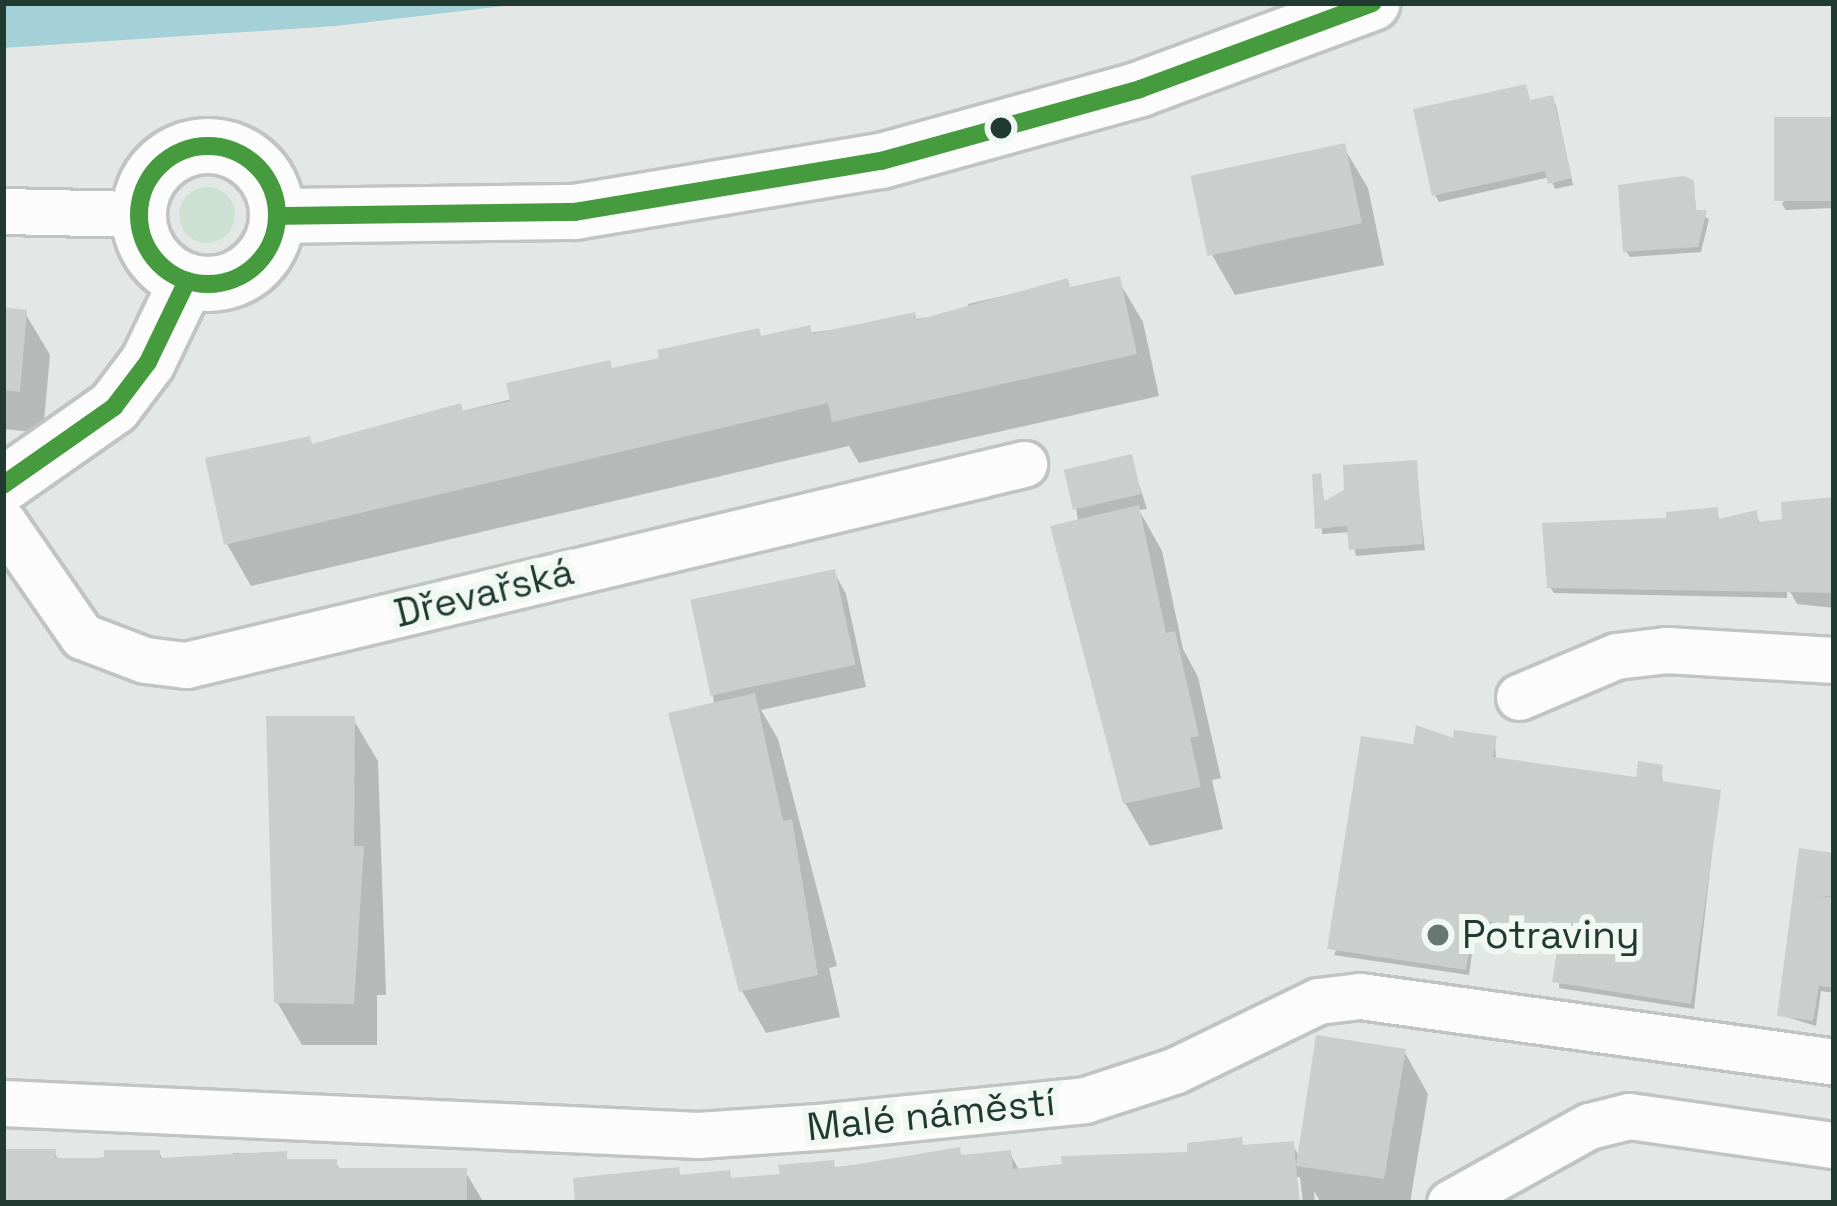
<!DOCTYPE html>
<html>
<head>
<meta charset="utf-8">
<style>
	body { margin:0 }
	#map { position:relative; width:1837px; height:1206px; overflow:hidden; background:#e3e8e6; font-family:"Space Grotesk",sans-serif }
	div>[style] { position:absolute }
	.green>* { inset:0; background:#cce1d2 }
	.round { border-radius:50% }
	.water>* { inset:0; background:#a3d1d7 }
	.shadow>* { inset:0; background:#0003 }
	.building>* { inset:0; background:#cacfcd; transform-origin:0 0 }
	.roads { filter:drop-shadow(3px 0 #c0c5c3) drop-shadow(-3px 0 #c0c5c3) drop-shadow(0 3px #c0c5c3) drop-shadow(0 -3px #c0c5c3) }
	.minor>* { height:45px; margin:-22.5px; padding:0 22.5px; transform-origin:22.5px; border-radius:22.5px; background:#fbfcfb }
	.tertiary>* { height:54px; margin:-27px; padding:0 27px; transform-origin:27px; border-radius:27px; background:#fbfcfb }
	.tertiary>.ring { margin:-27px; padding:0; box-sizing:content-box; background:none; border:54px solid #fbfcfb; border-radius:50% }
	.bus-1>* { height:18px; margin:-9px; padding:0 9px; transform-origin:9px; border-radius:9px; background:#459b3e }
	.bus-1>.ring { margin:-9px; padding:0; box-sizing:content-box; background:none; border:18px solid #459b3e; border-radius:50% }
	.dots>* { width:33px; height:33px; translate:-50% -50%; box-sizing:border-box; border:6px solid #f1f8f4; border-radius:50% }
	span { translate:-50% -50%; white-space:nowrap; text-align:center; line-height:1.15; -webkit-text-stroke:12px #f1f8f4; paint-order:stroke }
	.street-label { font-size:39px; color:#213b33 }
	.poi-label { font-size:39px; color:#213b33 }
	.left { translate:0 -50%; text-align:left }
	.frame { position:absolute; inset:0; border:6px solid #213b33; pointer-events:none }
</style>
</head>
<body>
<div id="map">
	<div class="green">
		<i class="round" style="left:179px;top:187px;width:56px;height:56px"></i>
	</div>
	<div class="water">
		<i style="clip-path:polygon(3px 3px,528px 3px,336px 26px,3px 48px)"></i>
	</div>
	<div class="shadow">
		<i style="clip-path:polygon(1525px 87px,1531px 103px,1552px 99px,1556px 105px,1573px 185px,1555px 189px,1550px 177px,1439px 202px,1435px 195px)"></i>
		<i style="clip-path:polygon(1834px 120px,1834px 208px,1786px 210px,1782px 204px)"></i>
		<i style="clip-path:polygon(1343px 146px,1368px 188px,1384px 265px,1235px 295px,1211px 253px)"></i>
		<i style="clip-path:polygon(1692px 183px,1697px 213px,1709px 219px,1701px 252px,1630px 257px,1626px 251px)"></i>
		<i style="clip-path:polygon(1118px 280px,1143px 322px,1159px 396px,859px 463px,849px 446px,251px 586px,227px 544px,313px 447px,762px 339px,969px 312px,968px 304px,1067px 281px,1071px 290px)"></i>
		<i style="clip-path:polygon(3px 310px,25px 313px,50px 355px,43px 433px,3px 429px)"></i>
		<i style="clip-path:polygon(1130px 457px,1147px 509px,1139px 510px,1162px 551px,1183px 649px,1198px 677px,1221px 778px,1212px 780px,1223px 829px,1150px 846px,1125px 803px,1076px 508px)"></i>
		<i style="clip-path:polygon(1415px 463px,1425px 550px,1356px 556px,1351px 532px,1322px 534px,1319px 476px,1325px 504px)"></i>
		<i style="clip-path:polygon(1834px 500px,1834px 608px,1797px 604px,1787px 586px,1787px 598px,1554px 593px,1550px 587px,1716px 510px,1720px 521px,1756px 514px,1760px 524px,1779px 523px)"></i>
		<i style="clip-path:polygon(834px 572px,846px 594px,866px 687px,761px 710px,778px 739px,837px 966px,829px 968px,840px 1017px,766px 1033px,742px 991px,713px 695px)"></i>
		<i style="clip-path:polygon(353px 719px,378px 761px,386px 995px,377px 995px,377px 1045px,302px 1045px,277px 1002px)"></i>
		<i style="clip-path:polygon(1495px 739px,1496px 761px,1638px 781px,1661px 768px,1663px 785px,1719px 793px,1694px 1009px,1559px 988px,1562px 938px,1476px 925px,1469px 975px,1334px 955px,1416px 748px)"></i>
		<i style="clip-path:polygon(1802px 851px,1834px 856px,1834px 993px,1821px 991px,1816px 1026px,1780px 1015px)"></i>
		<i style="clip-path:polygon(1404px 1051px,1428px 1094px,1410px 1203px,1321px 1203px,1314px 1191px,1315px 1203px,1303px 1203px,1300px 1177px,1294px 1177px,1297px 1203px,578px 1203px,678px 1170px,682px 1178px,729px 1173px,733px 1181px,959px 1151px,963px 1158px,1010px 1153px,1020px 1172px,1190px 1155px,1190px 1146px,1292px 1144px,1300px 1158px)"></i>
		<i style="clip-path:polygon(3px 1143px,8px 1152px,54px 1152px,59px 1161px,159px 1153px,164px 1161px,233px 1161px,233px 1153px,285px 1154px,289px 1162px,335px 1162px,341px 1171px,465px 1171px,484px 1203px,3px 1203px)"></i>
	</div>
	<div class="building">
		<i style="clip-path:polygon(1526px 84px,1530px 100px,1553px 95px,1572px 178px,1548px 184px,1545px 171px,1432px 196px,1413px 109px)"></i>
		<i style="left:1834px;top:117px;width:84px;height:60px;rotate:90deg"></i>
		<i style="left:1345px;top:143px;width:82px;height:158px;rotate:78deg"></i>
		<i style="clip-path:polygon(1683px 176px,1694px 180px,1696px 210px,1707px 210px,1698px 247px,1623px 252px,1618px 185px)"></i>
		<i style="clip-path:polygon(1120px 276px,1137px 354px,832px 422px,828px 403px,224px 545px,205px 458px,310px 436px,312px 444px,461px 403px,463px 411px,510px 401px,506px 383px,610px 360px,612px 368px,659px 358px,657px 350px,759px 328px,761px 336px,810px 325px,812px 334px,915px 312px,917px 320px,1068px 278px,1070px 287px)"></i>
		<i style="clip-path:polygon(3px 307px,27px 310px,20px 392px,3px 390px)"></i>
		<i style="left:1132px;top:454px;width:41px;height:70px;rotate:77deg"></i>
		<i style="clip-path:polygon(1417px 460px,1423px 544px,1349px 550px,1347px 526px,1315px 529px,1312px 474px,1321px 473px,1324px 501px,1344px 490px,1343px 465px)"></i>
		<i style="clip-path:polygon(1834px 497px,1834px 593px,1547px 588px,1542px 523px,1666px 518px,1666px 512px,1718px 507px,1718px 519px,1757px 510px,1758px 522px,1782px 519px,1781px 502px)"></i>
		<i style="clip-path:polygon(1139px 505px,1166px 633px,1175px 631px,1199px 736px,1190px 738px,1201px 787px,1123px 804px,1050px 526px)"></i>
		<i style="left:835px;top:569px;width:98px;height:148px;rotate:78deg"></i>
		<i style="clip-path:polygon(755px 693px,783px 821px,792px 819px,818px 975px,739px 992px,668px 713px)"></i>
		<i style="clip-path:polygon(266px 716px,355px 716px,354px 846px,364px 846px,354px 1004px,274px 1003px)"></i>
		<i style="clip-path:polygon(1416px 725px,1453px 738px,1454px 730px,1497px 736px,1493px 757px,1636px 777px,1638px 761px,1663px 765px,1661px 781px,1721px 790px,1691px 1004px,1552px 982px,1560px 933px,1474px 919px,1466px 970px,1327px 949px,1361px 736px,1413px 744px)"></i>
		<i style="clip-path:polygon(1799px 848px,1834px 853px,1834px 896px,1820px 896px,1834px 898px,1834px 988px,1819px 986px,1813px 1021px,1777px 1016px)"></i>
		<i style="clip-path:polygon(1316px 1035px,1406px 1049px,1384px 1179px,1296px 1166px,1300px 1203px,575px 1203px,573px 1178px,679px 1167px,680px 1175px,730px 1170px,731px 1178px,780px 1174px,778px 1165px,834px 1160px,835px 1168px,960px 1147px,961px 1155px,1011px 1150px,1013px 1169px,1062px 1164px,1061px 1156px,1187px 1152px,1187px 1143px,1242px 1137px,1243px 1145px,1294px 1141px,1296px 1166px)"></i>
		<i style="clip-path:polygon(3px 1149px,56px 1149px,55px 1158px,104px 1158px,104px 1150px,160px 1150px,160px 1158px,287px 1151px,287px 1159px,337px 1159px,337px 1168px,467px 1168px,467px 1203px,3px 1203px)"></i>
	</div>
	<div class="roads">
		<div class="minor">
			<i style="left:3px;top:211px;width:135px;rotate:1.3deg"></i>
			<i style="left:3px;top:522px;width:139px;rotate:55.3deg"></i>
			<i style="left:82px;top:636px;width:67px;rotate:20.9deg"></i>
			<i style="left:145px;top:660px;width:41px;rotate:7deg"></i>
			<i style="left:186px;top:665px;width:862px;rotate:-13.49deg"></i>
			<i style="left:1519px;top:697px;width:105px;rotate:-22.9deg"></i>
			<i style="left:1616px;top:656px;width:50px;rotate:-6.8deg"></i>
			<i style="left:1666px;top:650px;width:168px;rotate:3.4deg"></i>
			<i style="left:3px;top:1103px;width:696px;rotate:2.64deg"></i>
			<i style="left:698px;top:1135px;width:131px;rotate:-3.9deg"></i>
			<i style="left:829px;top:1126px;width:257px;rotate:-5.8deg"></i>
			<i style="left:1085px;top:1100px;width:96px;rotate:-18.2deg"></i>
			<i style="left:1176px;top:1070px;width:158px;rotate:-25.9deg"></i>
			<i style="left:1318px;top:1001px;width:42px;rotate:-6.8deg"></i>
			<i style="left:1360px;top:996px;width:479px;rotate:7.9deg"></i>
			<i style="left:1450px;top:1203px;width:159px;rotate:-29deg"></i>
			<i style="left:1589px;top:1126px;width:41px;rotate:-14deg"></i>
			<i style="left:1629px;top:1116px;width:207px;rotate:8.1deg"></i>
		</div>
		<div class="tertiary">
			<i class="ring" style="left:139px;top:146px;width:84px;height:84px"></i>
			<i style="left:277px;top:216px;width:298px;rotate:-0.8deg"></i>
			<i style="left:575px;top:212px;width:310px;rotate:-9.5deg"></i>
			<i style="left:881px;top:161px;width:269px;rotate:-15.5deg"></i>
			<i style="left:1140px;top:89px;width:248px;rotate:-20.3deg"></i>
			<i style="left:3px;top:485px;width:136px;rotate:-35.1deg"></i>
			<i style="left:114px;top:407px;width:56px;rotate:-52.9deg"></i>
			<i style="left:148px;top:362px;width:90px;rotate:-64.3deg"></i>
		</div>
	</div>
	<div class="bus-1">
		<i class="ring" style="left:139px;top:146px;width:120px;height:120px"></i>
		<i style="left:277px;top:216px;width:298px;rotate:-0.8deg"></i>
		<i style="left:575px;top:212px;width:310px;rotate:-9.5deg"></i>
		<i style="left:881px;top:161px;width:269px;rotate:-15.5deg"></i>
		<i style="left:1140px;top:89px;width:248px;rotate:-20.3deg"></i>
		<i style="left:3px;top:485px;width:136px;rotate:-35.1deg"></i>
		<i style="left:114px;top:407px;width:56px;rotate:-52.9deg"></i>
		<i style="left:148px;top:362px;width:90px;rotate:-64.3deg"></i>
	</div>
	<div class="dots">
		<i style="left:1001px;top:128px;background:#213b33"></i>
		<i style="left:1438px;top:935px;background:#657872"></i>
	</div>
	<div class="street-label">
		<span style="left:484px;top:593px;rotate:-14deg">Dřevařská</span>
		<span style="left:931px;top:1115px;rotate:-6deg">Malé náměstí</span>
	</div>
	<div class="poi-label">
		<span class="left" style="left:1462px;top:935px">Potraviny</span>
	</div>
	<div class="frame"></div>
</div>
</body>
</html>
